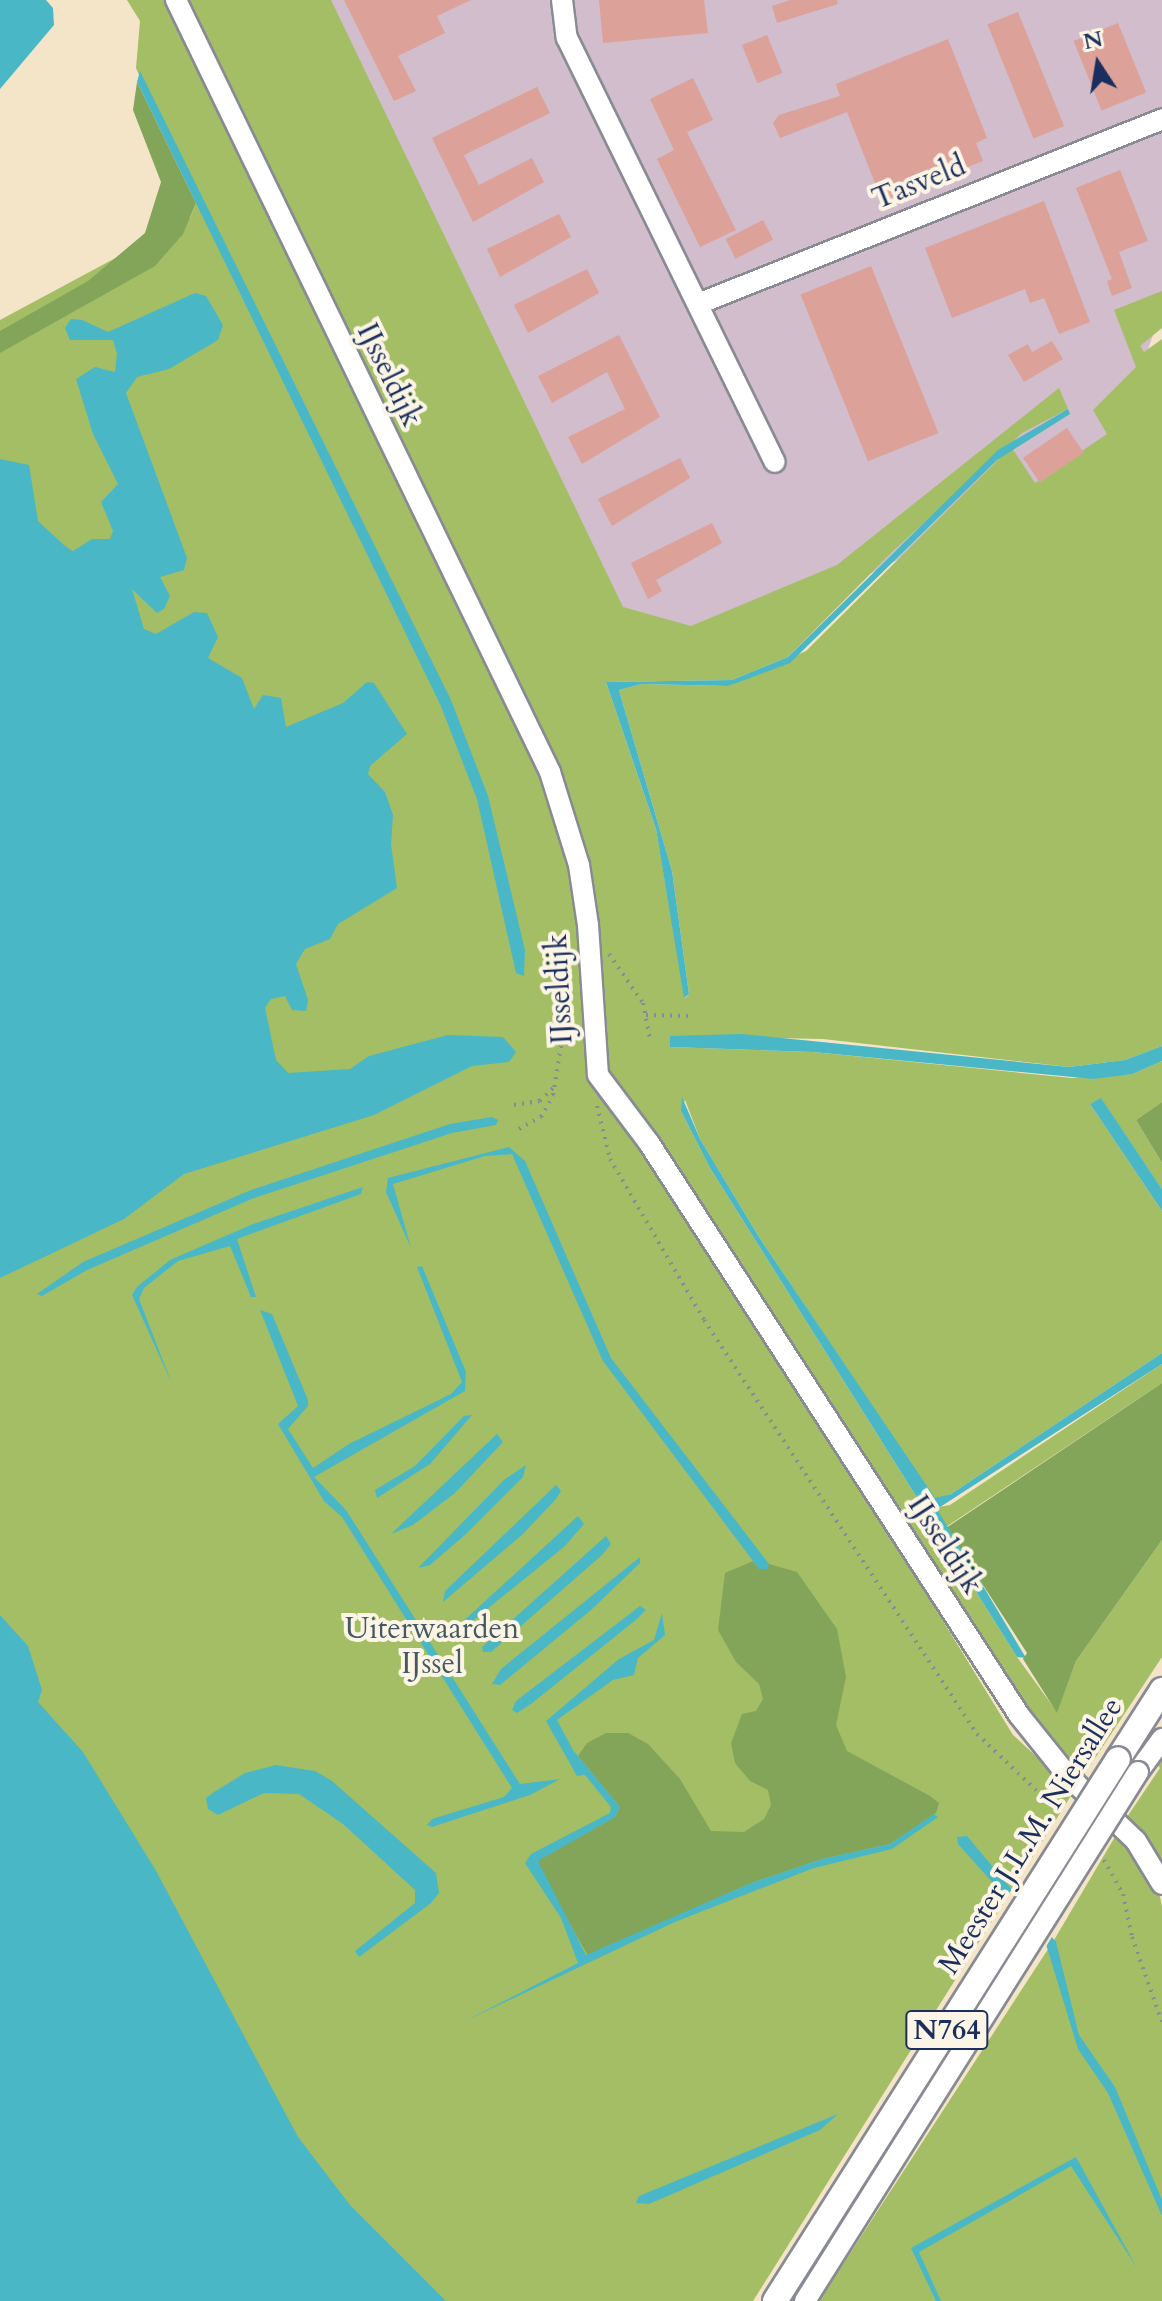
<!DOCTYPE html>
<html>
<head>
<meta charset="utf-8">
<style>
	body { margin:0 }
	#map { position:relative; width:1162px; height:2301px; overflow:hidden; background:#f4e5c9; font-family:Cardo,serif }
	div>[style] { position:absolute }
	.industrial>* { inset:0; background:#d1bdcb }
	.green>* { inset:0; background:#a3be65 }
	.forest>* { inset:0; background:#82a55a }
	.water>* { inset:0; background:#4ab7c6 }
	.pier>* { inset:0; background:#f4e5c9 }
	.building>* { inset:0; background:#dca199; transform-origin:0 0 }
	.path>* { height:4px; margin-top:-2px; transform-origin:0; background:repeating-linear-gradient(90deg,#888a94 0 2px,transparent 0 8px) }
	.roads { filter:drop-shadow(2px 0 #888a94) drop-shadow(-2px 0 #888a94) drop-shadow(0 2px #888a94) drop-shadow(0 -2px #888a94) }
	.minor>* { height:20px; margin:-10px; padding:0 10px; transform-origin:10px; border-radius:10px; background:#fff }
	.major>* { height:24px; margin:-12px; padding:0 12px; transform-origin:12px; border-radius:12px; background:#fff }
	.bridges { filter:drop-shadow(2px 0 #888a94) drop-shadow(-2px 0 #888a94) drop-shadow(0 2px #888a94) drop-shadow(0 -2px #888a94) }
	.minor-bridge>* { height:20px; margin:-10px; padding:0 10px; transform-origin:10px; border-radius:10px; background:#fff }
	.major-bridge>* { height:24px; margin:-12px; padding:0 12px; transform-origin:12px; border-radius:12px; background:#fff }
	span { translate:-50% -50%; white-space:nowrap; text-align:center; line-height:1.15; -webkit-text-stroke:8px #fcf5e5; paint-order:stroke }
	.shield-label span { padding:2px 6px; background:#fcf5e5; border:2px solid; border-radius:6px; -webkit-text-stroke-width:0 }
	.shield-label { font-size:28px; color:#1b2f5e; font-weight:700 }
	.street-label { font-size:30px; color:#1b2f5e }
	.park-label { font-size:30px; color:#445a60 }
	.north { position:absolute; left:1058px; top:24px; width:80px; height:80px; -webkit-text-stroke:6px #fcf5e5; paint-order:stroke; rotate:348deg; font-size:22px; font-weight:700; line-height:32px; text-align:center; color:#1b2f5e }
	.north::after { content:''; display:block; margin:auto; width:28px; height:36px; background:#1b2f5e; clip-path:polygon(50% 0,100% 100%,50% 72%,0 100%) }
</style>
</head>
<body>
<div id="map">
	<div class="industrial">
		<i style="clip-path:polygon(209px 0,1162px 0,1162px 310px,1111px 452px,694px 663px,591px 647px)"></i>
	</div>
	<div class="green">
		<i style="clip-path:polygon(127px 0,169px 0,542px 778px,576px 887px,585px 988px,615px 1107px,803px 1393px,1013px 1735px,1074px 1791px,753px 2301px,353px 2301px,0 1887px,0 320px,190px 218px,196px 203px,200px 212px,136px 68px,140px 21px)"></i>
		<i style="clip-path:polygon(181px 0,331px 0,623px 607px,691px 626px,837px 565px,1059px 388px,1068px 409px,1022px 433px,892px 552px,788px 657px,732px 680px,606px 682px,656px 829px,685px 998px,689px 994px,672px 871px,619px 690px,642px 684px,728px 686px,806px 651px,1007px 451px,1012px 448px,1035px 483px,1107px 434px,1093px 410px,1136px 367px,1114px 310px,1162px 291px,1162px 328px,1140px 346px,1144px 352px,1162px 339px,1162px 1046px,1125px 1060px,1069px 1067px,823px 1039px,670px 1036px,670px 1047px,813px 1052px,1072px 1078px,1133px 1074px,1162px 1061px,1162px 1102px,1136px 1120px,1162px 1163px,1162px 1189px,1101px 1099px,1090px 1104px,1162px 1211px,1162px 1353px,951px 1494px,935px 1499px,759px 1237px,700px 1139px,685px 1100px,681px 1111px,710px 1168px,1017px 1657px,1057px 1712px,1076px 1661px,1162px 1540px,1162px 1657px,1080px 1781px,1051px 1750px,605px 1080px,587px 876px)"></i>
		<i style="clip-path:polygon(1162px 1364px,1162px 1383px,946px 1527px,936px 1512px,939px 1507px,950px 1505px)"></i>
		<i style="clip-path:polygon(1162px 1754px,1162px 1866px,1125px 1820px,1160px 1768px,1156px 1763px)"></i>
		<i style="clip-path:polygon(1119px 1830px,1158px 1887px,1162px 1907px,1162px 2301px,819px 2301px,1054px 1940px)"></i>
	</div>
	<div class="forest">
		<i style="clip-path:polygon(137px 82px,196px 203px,183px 234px,155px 266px,0 353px,0 331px,88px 281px,145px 233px,161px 182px,133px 110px)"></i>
		<i style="clip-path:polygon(1162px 1102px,1162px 1163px,1136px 1120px)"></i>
		<i style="clip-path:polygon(1162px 1383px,1162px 1540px,1076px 1661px,1057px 1713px,1023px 1659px,1027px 1653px,946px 1528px)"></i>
		<i style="clip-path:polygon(753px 1561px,759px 1569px,769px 1564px,797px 1572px,837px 1629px,846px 1677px,836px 1725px,847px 1751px,930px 1796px,939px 1803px,936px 1813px,890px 1844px,822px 1859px,751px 1883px,588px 1956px,538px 1867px,538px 1860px,615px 1817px,620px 1807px,578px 1756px,587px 1743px,606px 1733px,628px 1733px,648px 1744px,680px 1779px,711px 1831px,744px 1832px,764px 1819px,771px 1805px,768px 1790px,750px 1781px,735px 1763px,731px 1743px,742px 1714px,756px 1711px,763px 1699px,759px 1684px,736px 1662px,718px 1630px,725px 1573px)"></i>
	</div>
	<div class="water">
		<i style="clip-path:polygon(0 0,46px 0,53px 8px,54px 25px,0 89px)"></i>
		<i style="clip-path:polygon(140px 71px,451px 700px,488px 796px,525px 950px,524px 976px,516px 973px,477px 799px,440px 704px,137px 82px)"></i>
		<i style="clip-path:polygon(195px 293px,206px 296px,223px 325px,218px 340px,169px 369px,137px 377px,126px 393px,187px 558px,184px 570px,160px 577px,170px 596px,164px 609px,157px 613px,132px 589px,144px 629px,156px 634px,194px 612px,207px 613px,218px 637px,208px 658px,242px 678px,254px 709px,263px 695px,281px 698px,286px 727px,343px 703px,367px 682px,374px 683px,407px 734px,370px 766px,368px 774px,385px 792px,393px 815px,391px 844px,397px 888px,338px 924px,330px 939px,305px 949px,296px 964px,308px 1000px,306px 1011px,292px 1010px,285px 996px,271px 999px,265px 1008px,276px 1060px,288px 1073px,350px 1069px,369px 1056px,448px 1035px,503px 1037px,516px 1052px,509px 1062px,472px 1066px,374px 1115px,184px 1174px,124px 1219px,0 1278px,0 459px,29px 465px,38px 521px,65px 546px,73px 551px,92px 539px,110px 539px,113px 531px,101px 502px,118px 484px,93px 434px,76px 379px,95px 367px,115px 372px,117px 354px,113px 340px,70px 340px,65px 328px,71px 319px,82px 320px,108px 332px)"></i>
		<i style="clip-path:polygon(1068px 409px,1070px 414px,997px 460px,790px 663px,728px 686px,642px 684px,619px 690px,672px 871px,689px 994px,684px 998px,656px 829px,606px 682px,732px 680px,788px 657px,998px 450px)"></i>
		<i style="clip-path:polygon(742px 1034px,1069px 1067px,1125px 1060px,1162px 1046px,1162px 1061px,1133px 1074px,1093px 1079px,813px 1052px,670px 1047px,670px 1036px)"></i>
		<i style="clip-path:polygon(682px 1097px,700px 1139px,759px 1237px,935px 1498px,951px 1494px,1162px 1353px,1162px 1364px,937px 1509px,1026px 1658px,1017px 1657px,710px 1168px,681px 1111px)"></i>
		<i style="clip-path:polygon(1101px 1098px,1162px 1189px,1162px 1211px,1090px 1104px)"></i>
		<i style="clip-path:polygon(492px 1117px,498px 1120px,496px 1125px,452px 1133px,254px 1198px,87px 1270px,42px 1296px,37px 1294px,83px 1262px,251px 1190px,450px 1124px)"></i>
		<i style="clip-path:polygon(509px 1147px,525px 1161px,611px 1358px,769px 1564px,767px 1569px,759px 1569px,603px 1361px,512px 1154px,485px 1156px,393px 1184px,411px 1248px,386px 1192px,388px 1178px)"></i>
		<i style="clip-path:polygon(363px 1187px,361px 1194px,237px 1239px,256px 1297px,251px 1297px,230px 1246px,178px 1261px,144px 1288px,139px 1299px,172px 1384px,132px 1295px,137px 1287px,170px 1260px,253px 1224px)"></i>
		<i style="clip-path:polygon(422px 1266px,466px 1372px,465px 1391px,314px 1477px,346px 1510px,520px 1784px,560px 1779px,530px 1795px,432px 1827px,427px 1825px,432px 1819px,504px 1797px,512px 1788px,342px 1517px,324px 1501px,278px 1424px,298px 1406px,260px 1310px,272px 1314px,308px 1400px,308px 1406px,288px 1429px,313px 1468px,349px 1444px,451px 1394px,462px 1382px,417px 1267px)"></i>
		<i style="clip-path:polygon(472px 1415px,430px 1464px,377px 1498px,375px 1490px,415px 1466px,464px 1416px)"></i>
		<i style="clip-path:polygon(497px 1434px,503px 1442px,455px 1493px,413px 1525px,391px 1534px)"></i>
		<i style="clip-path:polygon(526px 1465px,523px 1477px,465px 1535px,430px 1565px,418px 1568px,505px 1479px)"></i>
		<i style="clip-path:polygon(556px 1485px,561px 1491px,556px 1499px,523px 1534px,443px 1602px,445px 1591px)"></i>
		<i style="clip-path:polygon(578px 1516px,584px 1524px,565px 1546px,460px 1631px,458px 1626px)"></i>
		<i style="clip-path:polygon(606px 1536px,611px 1544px,602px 1555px,491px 1652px,483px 1652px,482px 1647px)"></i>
		<i style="clip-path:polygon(640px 1557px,640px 1563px,591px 1610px,500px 1685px,492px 1684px,501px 1669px)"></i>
		<i style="clip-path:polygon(640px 1606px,646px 1610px,637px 1619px,531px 1704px,517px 1713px,512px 1710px,516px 1701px)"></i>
		<i style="clip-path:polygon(662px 1613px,665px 1635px,638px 1658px,634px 1675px,613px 1680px,557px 1720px,573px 1750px,620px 1807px,615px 1817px,538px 1861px,586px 1955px,751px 1883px,822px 1859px,890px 1844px,934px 1814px,938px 1817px,892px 1849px,814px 1868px,677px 1921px,465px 2021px,578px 1963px,561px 1918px,525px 1863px,531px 1854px,610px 1813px,611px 1807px,585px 1775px,577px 1776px,546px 1721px,619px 1659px,654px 1640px)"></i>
		<i style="clip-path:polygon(0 1615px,28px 1646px,42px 1690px,38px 1702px,83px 1752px,155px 1869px,298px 2137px,350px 2205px,446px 2301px,0 2301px)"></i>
		<i style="clip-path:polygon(276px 1765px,315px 1771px,332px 1781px,436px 1873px,439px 1893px,431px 1903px,359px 1957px,355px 1951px,415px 1903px,415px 1890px,343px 1824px,299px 1794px,264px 1793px,218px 1815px,208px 1809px,206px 1798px,214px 1792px,245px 1773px)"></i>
		<i style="clip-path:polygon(967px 1836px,1056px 1942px,1079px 2035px,1115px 2087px,1162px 2200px,1162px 2216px,1108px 2093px,1078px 2049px,1045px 1941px,958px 1844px,957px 1837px)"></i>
		<i style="clip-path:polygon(838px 2114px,820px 2130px,649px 2204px,636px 2203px,639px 2196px)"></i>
		<i style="clip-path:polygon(1076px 2157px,1137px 2268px,1071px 2166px,919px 2252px,941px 2301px,936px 2301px,911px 2248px)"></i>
	</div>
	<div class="pier">
		<i style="clip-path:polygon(1014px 1886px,1055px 1932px,1044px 1950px,1002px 1904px)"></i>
	</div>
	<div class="building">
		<i style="clip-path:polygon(344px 0,471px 0,437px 16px,445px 33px,398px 56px,416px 91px,394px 101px)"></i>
		<i style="clip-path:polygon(599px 0,704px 0,708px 33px,603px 43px)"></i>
		<i style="clip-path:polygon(790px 0,837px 0,838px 4px,777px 23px,772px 6px)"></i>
		<i style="left:1018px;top:12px;width:123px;height:33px;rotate:68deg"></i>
		<i style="left:1118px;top:23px;width:75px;height:48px;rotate:68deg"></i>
		<i style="left:767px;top:35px;width:41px;height:27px;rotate:68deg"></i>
		<i style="clip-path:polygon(948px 39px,987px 138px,976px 143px,983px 161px,882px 201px,847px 112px,780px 138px,773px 123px,779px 115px,840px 96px,836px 84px)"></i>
		<i style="clip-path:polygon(693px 78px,713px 120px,687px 132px,736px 230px,700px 247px,657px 159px,674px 150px,650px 99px)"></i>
		<i style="clip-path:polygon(537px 87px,550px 113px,464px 155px,479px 185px,532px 158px,544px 182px,473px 222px,432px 138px)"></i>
		<i style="clip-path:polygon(1120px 170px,1148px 241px,1119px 252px,1132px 288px,1112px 296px,1107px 281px,1112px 279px,1076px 188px)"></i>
		<i style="clip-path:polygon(1044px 201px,1090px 322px,1059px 334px,1044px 298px,1030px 303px,1025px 289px,952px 318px,925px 248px)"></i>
		<i style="clip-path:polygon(559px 214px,571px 237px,500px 277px,487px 249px)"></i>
		<i style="left:763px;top:220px;width:22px;height:42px;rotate:63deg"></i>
		<i style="left:871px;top:266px;width:180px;height:76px;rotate:68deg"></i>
		<i style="clip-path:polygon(587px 269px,599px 293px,528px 333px,514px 305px)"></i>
		<i style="clip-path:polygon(619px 335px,660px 417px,582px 464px,568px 437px,625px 409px,607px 372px,552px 403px,538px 376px)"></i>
		<i style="clip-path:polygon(1052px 341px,1063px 359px,1024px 382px,1008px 355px,1028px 344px,1032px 352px)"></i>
		<i style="left:1067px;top:428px;width:30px;height:53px;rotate:56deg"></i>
		<i style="clip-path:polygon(680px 458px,690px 478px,612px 526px,598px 499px)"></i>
		<i style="clip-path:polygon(712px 523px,722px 543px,656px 580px,662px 591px,648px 599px,631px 563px)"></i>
	</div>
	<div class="path">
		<i style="left:609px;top:954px;width:60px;rotate:55.2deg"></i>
		<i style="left:643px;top:1003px;width:37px;rotate:79deg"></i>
		<i style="left:646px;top:1015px;width:45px;rotate:1.3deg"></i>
		<i style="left:514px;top:1105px;width:26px;rotate:-9deg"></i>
		<i style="left:540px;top:1101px;width:20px;rotate:-45deg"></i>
		<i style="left:597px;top:1106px;width:55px;rotate:76.2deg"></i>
		<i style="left:610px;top:1159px;width:186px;rotate:59.7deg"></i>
		<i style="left:704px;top:1320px;width:496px;rotate:56.6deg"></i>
		<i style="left:977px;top:1734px;width:115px;rotate:43.6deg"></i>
		<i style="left:519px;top:1129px;width:25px;rotate:-29deg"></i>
		<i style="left:541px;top:1117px;width:25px;rotate:-61deg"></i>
		<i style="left:553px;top:1095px;width:112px;rotate:-80.8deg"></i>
		<i style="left:1104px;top:1860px;width:39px;rotate:61deg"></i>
		<i style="left:1123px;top:1894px;width:44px;rotate:78.2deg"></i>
		<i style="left:1132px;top:1937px;width:90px;rotate:70.6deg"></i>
	</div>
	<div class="roads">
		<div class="minor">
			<i style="left:176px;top:0;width:858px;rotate:64.15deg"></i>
			<i style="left:550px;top:772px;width:97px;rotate:72.7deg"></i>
			<i style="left:579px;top:865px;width:61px;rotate:81.5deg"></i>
			<i style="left:588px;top:925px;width:150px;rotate:86.2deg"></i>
			<i style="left:598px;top:1075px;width:85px;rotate:53.1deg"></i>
			<i style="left:649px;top:1143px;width:681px;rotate:57.1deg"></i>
			<i style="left:1019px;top:1715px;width:77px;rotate:51.3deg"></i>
			<i style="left:1067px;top:1775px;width:95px;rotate:43.7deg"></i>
			<i style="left:1136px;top:1841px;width:50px;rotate:58.8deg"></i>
			<i style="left:562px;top:0;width:38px;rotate:83deg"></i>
			<i style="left:567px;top:38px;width:472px;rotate:63.9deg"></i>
			<i style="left:698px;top:304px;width:500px;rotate:-21.7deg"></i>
			<i style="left:1138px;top:1772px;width:41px;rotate:-54deg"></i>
		</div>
		<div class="major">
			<i style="left:1118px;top:1759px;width:82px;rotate:-57.5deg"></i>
		</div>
	</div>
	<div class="bridges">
		<div class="minor-bridge">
			<i style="left:805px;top:2301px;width:625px;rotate:-57.81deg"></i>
		</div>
		<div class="major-bridge">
			<i style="left:775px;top:2301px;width:641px;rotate:-57.67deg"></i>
		</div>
	</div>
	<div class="shield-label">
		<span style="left:947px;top:2030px">N764</span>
	</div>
	<div class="street-label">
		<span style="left:919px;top:183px;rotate:-22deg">Tasveld</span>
		<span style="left:389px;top:375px;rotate:64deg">IJsseldijk</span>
		<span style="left:560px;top:989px;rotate:-93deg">IJsseldijk</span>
		<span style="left:945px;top:1545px;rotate:57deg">IJsseldijk</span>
		<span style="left:1031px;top:1836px;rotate:-58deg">Meester J.L.M. Niersallee</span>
	</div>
	<div class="park-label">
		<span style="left:432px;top:1646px">Uiterwaarden<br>IJssel</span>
	</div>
	<div class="north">N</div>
</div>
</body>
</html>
